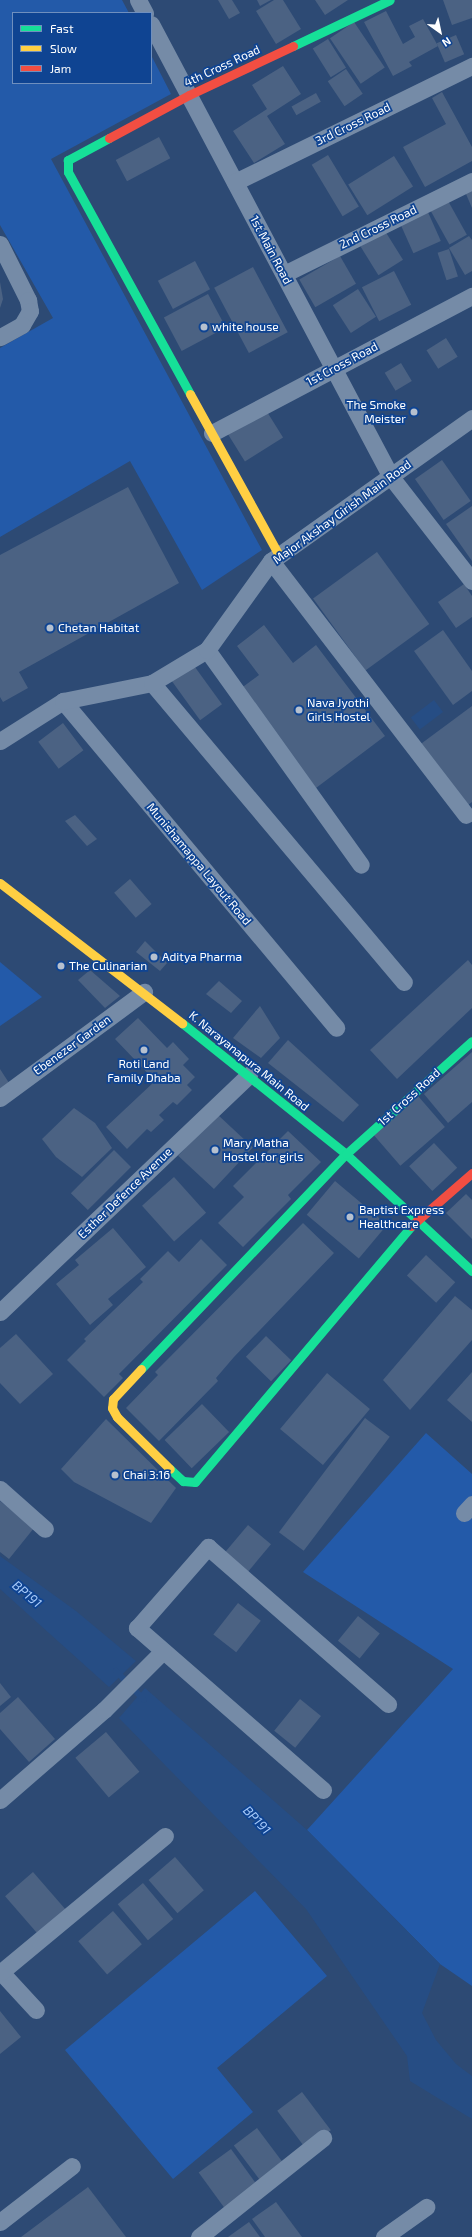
<!DOCTYPE html>
<html>
<head>
<meta charset="utf-8">
<style>
	body { margin:0 }
	#map { position:relative; width:472px; height:2237px; overflow:hidden; background:#2d4a74; font-family:"Exo 2",sans-serif }
	div>[style] { position:absolute }
	.green>* { inset:0; background:#235aa9 }
	.water>* { inset:0; background:#264d84; transform-origin:0 0 }
	.stream>* { height:6px; margin:-3px; padding:0 3px; transform-origin:3px; border-radius:3px; background:#264d84 }
	.building>* { inset:0; background:#4b6283; transform-origin:0 0 }
	.street>* { height:17px; margin:-8.5px; padding:0 8.5px; transform-origin:8.5px; border-radius:8.5px; background:#758ba7 }
	.fast>* { height:9px; margin:-4.5px; padding:0 4.5px; transform-origin:4.5px; border-radius:4.5px; background:#16e098 }
	.slow>* { height:9px; margin:-4.5px; padding:0 4.5px; transform-origin:4.5px; border-radius:4.5px; background:#ffcf43 }
	.jam>* { height:9px; margin:-4.5px; padding:0 4.5px; transform-origin:4.5px; border-radius:4.5px; background:#f24e42 }
	.dots>* { width:11px; height:11px; translate:-50% -50%; box-sizing:border-box; border:2px solid #0f4492; border-radius:50% }
	span { translate:-50% -50%; white-space:nowrap; text-align:center; line-height:1.15; -webkit-text-stroke:3.5px #0f4492; paint-order:stroke }
	.street-label { font-size:12px; color:#fff }
	.poi-label { font-size:12px; color:#fff }
	.left { translate:0 -50%; text-align:left }
	.right { translate:-100% -50%; text-align:right }
	.water-label { font-size:13px; color:#a7cafa; font-style:italic }
	.legend { position:absolute; left:12px; top:12px; width:140px; height:72px; box-sizing:border-box; background:#0f4492; border:1px solid #6f8fbe; margin:0; padding:5px 7px; list-style:none; font-size:12px; color:#fff }
	.legend li { display:flex; align-items:center; gap:8px; height:20px }
	.legend b { width:20px; border:1px solid #6f8fbe }
	.north { position:absolute; left:420px; top:12px; width:40px; height:40px; -webkit-text-stroke:3px #0f4492; paint-order:stroke; rotate:147deg; font-size:11px; font-weight:700; line-height:16px; text-align:center; color:#fff }
	.north::after { content:''; display:block; margin:auto; width:14px; height:18px; background:#fff; clip-path:polygon(50% 0,100% 100%,50% 72%,0 100%) }
</style>
</head>
<body>
<div id="map">
	<div class="green">
		<i style="clip-path:polygon(0 0,122px 0,129px 13px,13px 13px,13px 83px,151px 83px,151px 55px,171px 94px,51px 159px,262px 550px,202px 590px,130px 461px,0 537px,0 348px,53px 318px,0 225px)"></i>
		<i style="clip-path:polygon(0 962px,42px 997px,0 1026px)"></i>
		<i style="clip-path:polygon(426px 1433px,472px 1474px,472px 1986px,440px 1964px,307px 1830px,453px 1669px,303px 1572px)"></i>
		<i style="clip-path:polygon(255px 1891px,327px 1976px,217px 2068px,253px 2112px,173px 2179px,65px 2050px)"></i>
	</div>
	<div class="water">
		<i style="left:434px;top:700px;width:15px;height:29px;rotate:53deg"></i>
		<i style="clip-path:polygon(0 1556px,76px 1611px,136px 1661px,109px 1687px,0 1589px)"></i>
		<i style="clip-path:polygon(145px 1688px,307px 1830px,440px 1964px,422px 2013px,436px 2040px,456px 2064px,472px 2076px,472px 2119px,410px 2081px,407px 2056px,306px 1909px,119px 1718px)"></i>
	</div>
	<div class="stream">
		<i style="left:116px;top:1671px;width:40px;rotate:46deg"></i>
	</div>
	<div class="building">
		<i style="clip-path:polygon(218px 0,232px 0,240px 13px,229px 19px)"></i>
		<i style="clip-path:polygon(257px 0,271px 0,260px 6px)"></i>
		<i style="clip-path:polygon(274px 0,283px 0,301px 29px,276px 44px,256px 11px)"></i>
		<i style="clip-path:polygon(315px 0,348px 0,325px 15px)"></i>
		<i style="clip-path:polygon(443px 0,472px 0,472px 18px,452px 25px)"></i>
		<i style="clip-path:polygon(386px 11px,403px 44px,415px 37px,409px 26px,423px 19px,438px 46px,409px 62px,412px 66px,393px 76px,364px 22px)"></i>
		<i style="left:354px;top:22px;width:55px;height:29px;rotate:56deg"></i>
		<i style="left:456px;top:35px;width:21px;height:21px;rotate:67deg"></i>
		<i style="left:328px;top:39px;width:34px;height:18px;rotate:58deg"></i>
		<i style="clip-path:polygon(283px 66px,301px 94px,267px 116px,285px 144px,254px 163px,233px 131px,267px 109px,252px 85px)"></i>
		<i style="left:346px;top:69px;width:30px;height:22px;rotate:56deg"></i>
		<i style="clip-path:polygon(442px 92px,472px 147px,472px 161px,425px 187px,403px 147px,446px 124px,432px 98px)"></i>
		<i style="left:316px;top:93px;width:10px;height:28px;rotate:61deg"></i>
		<i style="left:159px;top:137px;width:24px;height:49px;rotate:62deg"></i>
		<i style="left:328px;top:155px;width:60px;height:19px;rotate:59deg"></i>
		<i style="left:394px;top:156px;width:36px;height:54px;rotate:58deg"></i>
		<i style="clip-path:polygon(472px 183px,472px 208px,463px 187px)"></i>
		<i style="left:447px;top:199px;width:41px;height:20px;rotate:61deg"></i>
		<i style="left:427px;top:210px;width:34px;height:30px;rotate:66deg"></i>
		<i style="left:385px;top:231px;width:34px;height:29px;rotate:58deg"></i>
		<i style="clip-path:polygon(469px 236px,472px 240px,472px 271px,465px 275px,449px 248px)"></i>
		<i style="left:449px;top:249px;width:29px;height:12px;rotate:72deg"></i>
		<i style="left:340px;top:256px;width:32px;height:47px;rotate:60deg"></i>
		<i style="left:195px;top:261px;width:32px;height:42px;rotate:62deg"></i>
		<i style="left:253px;top:267px;width:74px;height:44px;rotate:62deg"></i>
		<i style="left:394px;top:271px;width:38px;height:36px;rotate:63deg"></i>
		<i style="clip-path:polygon(0 282px,3px 299px,0 308px)"></i>
		<i style="left:358px;top:289px;width:33px;height:30px;rotate:57deg"></i>
		<i style="left:208px;top:294px;width:38px;height:50px;rotate:62deg"></i>
		<i style="left:446px;top:338px;width:22px;height:23px;rotate:58deg"></i>
		<i style="left:401px;top:363px;width:21px;height:19px;rotate:59deg"></i>
		<i style="left:264px;top:407px;width:36px;height:45px;rotate:58deg"></i>
		<i style="left:442px;top:460px;width:50px;height:33px;rotate:55deg"></i>
		<i style="clip-path:polygon(128px 487px,179px 583px,19px 672px,28px 688px,3px 702px,0 697px,0 555px)"></i>
		<i style="clip-path:polygon(472px 506px,472px 561px,446px 524px)"></i>
		<i style="left:377px;top:552px;width:89px;height:79px;rotate:54deg"></i>
		<i style="clip-path:polygon(464px 584px,472px 596px,472px 617px,456px 628px,438px 602px)"></i>
		<i style="clip-path:polygon(264px 625px,293px 663px,316px 645px,385px 736px,316px 788px,240px 689px,259px 675px,237px 646px)"></i>
		<i style="clip-path:polygon(443px 630px,472px 671px,472px 691px,453px 705px,414px 651px)"></i>
		<i style="left:192px;top:663px;width:51px;height:27px;rotate:54deg"></i>
		<i style="clip-path:polygon(472px 706px,472px 802px,464px 808px,418px 746px)"></i>
		<i style="left:63px;top:723px;width:34px;height:31px;rotate:53deg"></i>
		<i style="clip-path:polygon(75px 815px,97px 839px,87px 846px,65px 821px)"></i>
		<i style="left:130px;top:879px;width:33px;height:21px;rotate:49deg"></i>
		<i style="clip-path:polygon(145px 941px,167px 963px,160px 971px,136px 952px)"></i>
		<i style="clip-path:polygon(468px 960px,472px 965px,472px 1008px,397px 1079px,370px 1050px)"></i>
		<i style="clip-path:polygon(90px 970px,120px 996px,105px 1008px,78px 980px)"></i>
		<i style="clip-path:polygon(219px 981px,242px 1001px,231px 1013px,206px 994px)"></i>
		<i style="clip-path:polygon(260px 1006px,280px 1038px,261px 1058px,233px 1038px)"></i>
		<i style="clip-path:polygon(138px 1018px,167px 1048px,173px 1042px,189px 1059px,183px 1065px,195px 1077px,187px 1085px,192px 1090px,177px 1105px,173px 1102px,159px 1115px,164px 1120px,151px 1132px,147px 1129px,127px 1149px,106px 1127px,155px 1081px,115px 1039px)"></i>
		<i style="clip-path:polygon(288px 1040px,359px 1105px,343px 1122px,268px 1063px)"></i>
		<i style="clip-path:polygon(472px 1052px,472px 1102px,448px 1123px,424px 1094px)"></i>
		<i style="clip-path:polygon(0 1069px,11px 1086px,0 1093px)"></i>
		<i style="left:418px;top:1096px;width:41px;height:59px;rotate:49deg"></i>
		<i style="clip-path:polygon(74px 1108px,95px 1123px,112px 1148px,82px 1177px,56px 1157px,42px 1139px)"></i>
		<i style="left:217px;top:1114px;width:49px;height:57px;rotate:43deg"></i>
		<i style="clip-path:polygon(288px 1131px,321px 1162px,288px 1195px,291px 1199px,243px 1247px,218px 1223px,244px 1197px,233px 1186px)"></i>
		<i style="left:434px;top:1143px;width:34px;height:34px;rotate:47deg"></i>
		<i style="left:114px;top:1150px;width:24px;height:61px;rotate:45deg"></i>
		<i style="left:174px;top:1177px;width:48px;height:43px;rotate:48deg"></i>
		<i style="left:335px;top:1181px;width:68px;height:44px;rotate:40deg"></i>
		<i style="clip-path:polygon(466px 1194px,472px 1200px,472px 1239px,446px 1213px)"></i>
		<i style="clip-path:polygon(303px 1223px,334px 1253px,234px 1357px,216px 1378px,218px 1381px,159px 1441px,126px 1408px,158px 1375px,155px 1372px)"></i>
		<i style="clip-path:polygon(113px 1228px,146px 1267px,108px 1299px,113px 1305px,90px 1325px,56px 1284px,79px 1265px,75px 1260px)"></i>
		<i style="clip-path:polygon(201px 1239px,227px 1265px,119px 1374px,123px 1378px,104px 1397px,67px 1360px,86px 1341px,84px 1339px,143px 1282px,140px 1279px,168px 1251px,179px 1262px)"></i>
		<i style="left:426px;top:1255px;width:40px;height:28px;rotate:43deg"></i>
		<i style="clip-path:polygon(455px 1296px,472px 1310px,472px 1340px,410px 1410px,383px 1380px)"></i>
		<i style="clip-path:polygon(16px 1334px,53px 1374px,20px 1404px,0 1383px,0 1348px)"></i>
		<i style="left:266px;top:1336px;width:35px;height:29px;rotate:44deg"></i>
		<i style="clip-path:polygon(472px 1372px,472px 1422px,447px 1400px)"></i>
		<i style="left:327px;top:1373px;width:56px;height:73px;rotate:40deg"></i>
		<i style="left:202px;top:1404px;width:39px;height:52px;rotate:46deg"></i>
		<i style="left:365px;top:1418px;width:31px;height:143px;rotate:37deg"></i>
		<i style="clip-path:polygon(106px 1419px,176px 1488px,151px 1523px,74px 1482px,61px 1469px)"></i>
		<i style="clip-path:polygon(0 1501px,34px 1528px,9px 1559px,0 1552px)"></i>
		<i style="left:248px;top:1525px;width:30px;height:38px;rotate:40deg"></i>
		<i style="left:238px;top:1603px;width:29px;height:40px;rotate:38deg"></i>
		<i style="left:358px;top:1616px;width:28px;height:32px;rotate:39deg"></i>
		<i style="clip-path:polygon(0 1683px,11px 1697px,0 1706px)"></i>
		<i style="clip-path:polygon(18px 1697px,55px 1739px,29px 1762px,0 1729px,0 1713px)"></i>
		<i style="left:300px;top:1699px;width:27px;height:41px;rotate:39deg"></i>
		<i style="left:106px;top:1732px;width:52px;height:40px;rotate:50deg"></i>
		<i style="left:175px;top:1857px;width:44px;height:35px;rotate:49deg"></i>
		<i style="left:33px;top:1872px;width:52px;height:37px;rotate:49deg"></i>
		<i style="left:143px;top:1883px;width:47px;height:33px;rotate:50deg"></i>
		<i style="left:113px;top:1911px;width:44px;height:46px;rotate:49deg"></i>
		<i style="clip-path:polygon(0 2011px,21px 2037px,0 2054px)"></i>
		<i style="left:302px;top:2092px;width:48px;height:31px;rotate:53deg"></i>
		<i style="left:257px;top:2128px;width:44px;height:29px;rotate:53deg"></i>
		<i style="left:231px;top:2149px;width:44px;height:40px;rotate:54deg"></i>
		<i style="clip-path:polygon(88px 2187px,126px 2237px,21px 2237px)"></i>
		<i style="clip-path:polygon(276px 2202px,302px 2237px,265px 2237px,252px 2219px)"></i>
		<i style="clip-path:polygon(249px 2222px,260px 2237px,228px 2237px)"></i>
	</div>
	<div class="street">
		<i style="left:138px;top:0;width:15px;rotate:62deg"></i>
		<i style="left:151px;top:24px;width:513px;rotate:62.09deg"></i>
		<i style="left:391px;top:477px;width:132px;rotate:52.1deg"></i>
		<i style="left:235px;top:182px;width:264px;rotate:-26.1deg"></i>
		<i style="left:0;top:244px;width:63px;rotate:63.4deg"></i>
		<i style="left:28px;top:300px;width:11px;rotate:80deg"></i>
		<i style="left:30px;top:311px;width:16px;rotate:120deg"></i>
		<i style="left:22px;top:325px;width:25px;rotate:151deg"></i>
		<i style="left:284px;top:274px;width:210px;rotate:-26.3deg"></i>
		<i style="left:212px;top:433px;width:294px;rotate:-27.8deg"></i>
		<i style="left:271px;top:561px;width:320px;rotate:52.5deg"></i>
		<i style="left:207px;top:650px;width:264px;rotate:54.4deg"></i>
		<i style="left:152px;top:683px;width:391px;rotate:49.9deg"></i>
		<i style="left:63px;top:701px;width:426px;rotate:50.1deg"></i>
		<i style="left:0;top:741px;width:75px;rotate:-32.4deg"></i>
		<i style="left:63px;top:701px;width:91px;rotate:-11.4deg"></i>
		<i style="left:152px;top:683px;width:64px;rotate:-31deg"></i>
		<i style="left:207px;top:650px;width:110px;rotate:-54.3deg"></i>
		<i style="left:271px;top:561px;width:247px;rotate:-35.4deg"></i>
		<i style="left:0;top:1098px;width:179px;rotate:-36.4deg"></i>
		<i style="left:0;top:1312px;width:344px;rotate:-43.6deg"></i>
		<i style="left:0;top:1489px;width:60px;rotate:41.6deg"></i>
		<i style="left:464px;top:1513px;width:12px;rotate:-48deg"></i>
		<i style="left:323px;top:1790px;width:247px;rotate:-138.9deg"></i>
		<i style="left:137px;top:1628px;width:108px;rotate:-48.8deg"></i>
		<i style="left:208px;top:1547px;width:239px;rotate:41.1deg"></i>
		<i style="left:0;top:1800px;width:138px;rotate:-40.9deg"></i>
		<i style="left:104px;top:1710px;width:83px;rotate:-45deg"></i>
		<i style="left:0;top:1971px;width:53px;rotate:47.3deg"></i>
		<i style="left:1px;top:1972px;width:213px;rotate:-39.7deg"></i>
		<i style="left:0;top:2222px;width:91px;rotate:-37.9deg"></i>
		<i style="left:199px;top:2237px;width:159px;rotate:-38.6deg"></i>
		<i style="left:384px;top:2237px;width:52px;rotate:-35.5deg"></i>
	</div>
	<div class="fast">
		<i style="left:293px;top:46px;width:107px;rotate:-25.4deg"></i>
		<i style="left:109px;top:138px;width:47px;rotate:151.8deg"></i>
		<i style="left:68px;top:160px;width:12px;rotate:90deg"></i>
		<i style="left:68px;top:172px;width:253px;rotate:61.2deg"></i>
		<i style="left:182px;top:1023px;width:210px;rotate:38.6deg"></i>
		<i style="left:346px;top:1154px;width:172px;rotate:42.9deg"></i>
		<i style="left:141px;top:1369px;width:297px;rotate:-46.4deg"></i>
		<i style="left:346px;top:1154px;width:169px;rotate:-41.9deg"></i>
		<i style="left:170px;top:1469px;width:18px;rotate:43deg"></i>
		<i style="left:183px;top:1481px;width:12px;rotate:5deg"></i>
		<i style="left:195px;top:1482px;width:335px;rotate:-49.8deg"></i>
	</div>
	<div class="slow">
		<i style="left:190px;top:394px;width:184px;rotate:61.1deg"></i>
		<i style="left:0;top:883px;width:230px;rotate:37.6deg"></i>
		<i style="left:141px;top:1369px;width:41px;rotate:133deg"></i>
		<i style="left:113px;top:1399px;width:9px;rotate:96deg"></i>
		<i style="left:112px;top:1408px;width:10px;rotate:61deg"></i>
		<i style="left:117px;top:1417px;width:74px;rotate:44.5deg"></i>
	</div>
	<div class="jam">
		<i style="left:109px;top:138px;width:91px;rotate:-28.3deg"></i>
		<i style="left:189px;top:95px;width:115px;rotate:-25.2deg"></i>
		<i style="left:411px;top:1226px;width:81px;rotate:-41deg"></i>
	</div>
	<div class="dots">
		<i style="left:204px;top:327px;background:#b6c0ce"></i>
		<i style="left:414px;top:412px;background:#b6c0ce"></i>
		<i style="left:50px;top:628px;background:#b6c0ce"></i>
		<i style="left:299px;top:710px;background:#b6c0ce"></i>
		<i style="left:154px;top:957px;background:#b6c0ce"></i>
		<i style="left:61px;top:966px;background:#b6c0ce"></i>
		<i style="left:144px;top:1050px;background:#b6c0ce"></i>
		<i style="left:215px;top:1150px;background:#b6c0ce"></i>
		<i style="left:350px;top:1217px;background:#b6c0ce"></i>
		<i style="left:115px;top:1475px;background:#b6c0ce"></i>
	</div>
	<div class="street-label">
		<span style="left:222px;top:66px;rotate:-25deg">4th Cross Road</span>
		<span style="left:353px;top:124px;rotate:-26deg">3rd Cross Road</span>
		<span style="left:378px;top:227px;rotate:-26deg">2nd Cross Road</span>
		<span style="left:271px;top:250px;rotate:62deg">1st Main Road</span>
		<span style="left:342px;top:364px;rotate:-28deg">1st Cross Road</span>
		<span style="left:342px;top:512px;rotate:-36deg">Major Akshay Girish Main Road</span>
		<span style="left:199px;top:864px;rotate:50deg">Munishamappa Layout Road</span>
		<span style="left:72px;top:1045px;rotate:-36deg">Ebenezer Garden</span>
		<span style="left:249px;top:1061px;rotate:39deg">K. Narayanapura Main Road</span>
		<span style="left:409px;top:1097px;rotate:-42deg">1st Cross Road</span>
		<span style="left:125px;top:1193px;rotate:-44deg">Esther Defence Avenue</span>
	</div>
	<div class="poi-label">
		<span class="left" style="left:212px;top:327px">white house</span>
		<span class="right" style="left:406px;top:412px">The Smoke<br>Meister</span>
		<span class="left" style="left:58px;top:628px">Chetan Habitat</span>
		<span class="left" style="left:307px;top:710px">Nava Jyothi<br>Girls Hostel</span>
		<span class="left" style="left:162px;top:957px">Aditya Pharma</span>
		<span class="left" style="left:69px;top:966px">The Culinarian</span>
		<span style="left:144px;top:1071px">Roti Land<br>Family Dhaba</span>
		<span class="left" style="left:223px;top:1150px">Mary Matha<br>Hostel for girls</span>
		<span class="left" style="left:359px;top:1217px">Baptist Express<br>Healthcare</span>
		<span class="left" style="left:123px;top:1475px">Chai 3:16</span>
	</div>
	<div class="water-label">
		<span style="left:27px;top:1594px;rotate:40deg">BP191</span>
		<span style="left:257px;top:1820px;rotate:47deg">BP191</span>
	</div>
	<ul class="legend">
	<li><b style="height:5px;background:#16e098"></b>Fast</li>
	<li><b style="height:5px;background:#ffcf43"></b>Slow</li>
	<li><b style="height:5px;background:#f24e42"></b>Jam</li>
	</ul>
	<div class="north">N</div>
</div>
</body>
</html>
